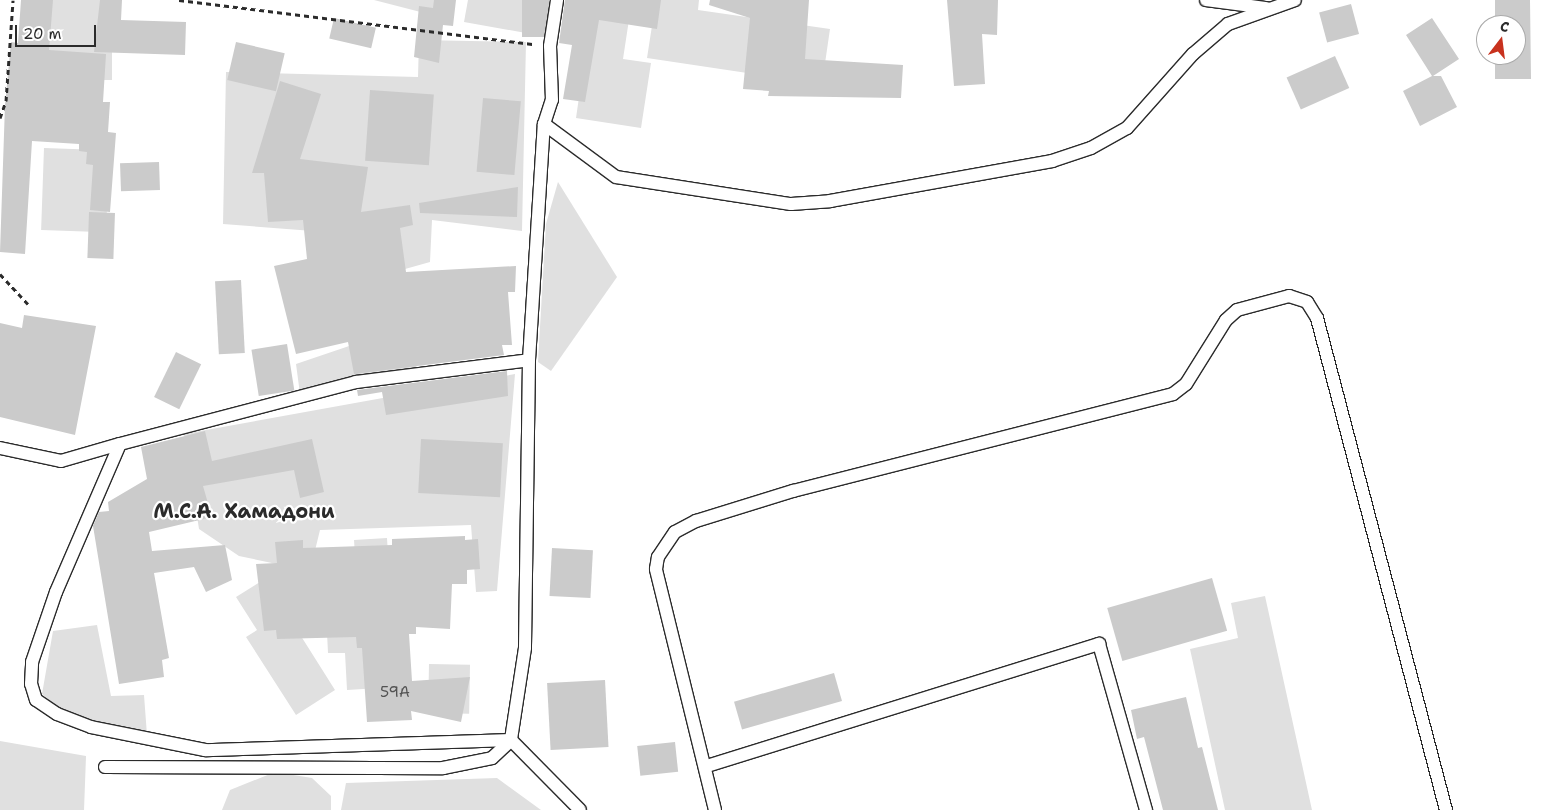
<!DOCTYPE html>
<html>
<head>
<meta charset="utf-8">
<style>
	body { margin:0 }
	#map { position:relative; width:1541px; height:810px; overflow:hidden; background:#fff; font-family:"Shantell Sans",sans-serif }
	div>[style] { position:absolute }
	.green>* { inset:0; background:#e0e0e0; transform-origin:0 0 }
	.building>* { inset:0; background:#cbcbcb; transform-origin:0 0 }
	.path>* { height:3px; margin-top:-1.5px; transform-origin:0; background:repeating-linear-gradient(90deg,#2b2b2b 0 5px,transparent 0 9px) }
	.roads { filter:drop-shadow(1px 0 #2b2b2b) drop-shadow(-1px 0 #2b2b2b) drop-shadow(0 1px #2b2b2b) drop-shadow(0 -1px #2b2b2b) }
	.lane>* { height:12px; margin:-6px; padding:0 6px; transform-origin:6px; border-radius:6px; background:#fff }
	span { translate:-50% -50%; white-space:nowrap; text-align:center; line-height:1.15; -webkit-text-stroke:4.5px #fff; paint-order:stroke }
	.number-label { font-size:15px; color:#535353 }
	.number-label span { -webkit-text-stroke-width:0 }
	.quarter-label { font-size:20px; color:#2b2b2b; font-weight:700 }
	.north { position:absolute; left:1476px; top:15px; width:50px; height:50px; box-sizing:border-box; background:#fff; border:1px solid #aaa; border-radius:50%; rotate:15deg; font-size:14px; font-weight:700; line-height:20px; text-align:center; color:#2b2b2b }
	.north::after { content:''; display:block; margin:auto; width:18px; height:22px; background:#c8321e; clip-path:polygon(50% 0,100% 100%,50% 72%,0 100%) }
	.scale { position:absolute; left:15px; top:25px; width:81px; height:22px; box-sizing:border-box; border:2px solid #2b2b2b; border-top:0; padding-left:6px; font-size:15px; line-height:18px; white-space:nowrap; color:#2b2b2b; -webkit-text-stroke:4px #fff; paint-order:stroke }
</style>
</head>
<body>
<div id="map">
	<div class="green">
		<i style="left:33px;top:0;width:79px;height:80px"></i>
		<i style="clip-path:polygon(374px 0,440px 0,436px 16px)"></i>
		<i style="clip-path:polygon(468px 0,531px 0,526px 33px,464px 22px)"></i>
		<i style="clip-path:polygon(593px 0,632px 0,623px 59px,651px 63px,641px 128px,576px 118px)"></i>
		<i style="clip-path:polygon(656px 0,699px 0,698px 10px,830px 29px,822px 84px,647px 58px)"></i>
		<i style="clip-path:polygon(419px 40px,526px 42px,522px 231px,432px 220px,430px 262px,398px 271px,417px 370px,300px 394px,296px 364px,358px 343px,326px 232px,223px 224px,226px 72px,418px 77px)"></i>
		<i style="left:44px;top:148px;width:65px;height:82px;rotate:2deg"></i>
		<i style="clip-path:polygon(558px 182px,617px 277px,551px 371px,538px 362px,546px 224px)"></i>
		<i style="clip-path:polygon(515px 374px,497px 591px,476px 592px,471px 525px,320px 530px,310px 571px,239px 556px,199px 529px,184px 434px)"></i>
		<i style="clip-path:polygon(387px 538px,396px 687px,347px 690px,345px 653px,328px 653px,324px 573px,356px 571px,354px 540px)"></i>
		<i style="clip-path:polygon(279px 570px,294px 625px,335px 690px,296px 715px,246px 637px,257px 630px,236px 597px)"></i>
		<i style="clip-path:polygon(1265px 596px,1312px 810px,1225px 810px,1190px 649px,1238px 638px,1231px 603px)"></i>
		<i style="clip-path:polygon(97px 625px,111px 696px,144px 695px,147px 735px,64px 712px,42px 694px,53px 631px)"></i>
		<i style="left:429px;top:664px;width:41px;height:49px;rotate:1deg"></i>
		<i style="clip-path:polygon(0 741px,86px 756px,84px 810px,0 810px)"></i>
		<i style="clip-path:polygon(275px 772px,312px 778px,331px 796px,331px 810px,222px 810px,230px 790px)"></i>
		<i style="clip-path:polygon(497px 778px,541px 810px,341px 810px,346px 783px)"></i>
	</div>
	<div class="building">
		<i style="clip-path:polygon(21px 0,53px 0,49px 50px,106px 54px,103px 102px,110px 102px,108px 132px,116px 133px,110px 212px,90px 210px,93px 165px,86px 164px,87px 152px,79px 151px,79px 144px,32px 141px,25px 254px,0 252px,5px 105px,11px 42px,18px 43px)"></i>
		<i style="clip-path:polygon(100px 0,122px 0,121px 20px,186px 22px,185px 55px,94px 52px)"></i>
		<i style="clip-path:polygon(434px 0,456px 0,453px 26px,443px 25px,439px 63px,414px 57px,419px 6px,433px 8px)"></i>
		<i style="left:522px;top:0;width:27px;height:37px"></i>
		<i style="clip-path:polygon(565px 0,661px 0,657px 29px,599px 20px,585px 102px,563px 99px,572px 45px,559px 43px)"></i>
		<i style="clip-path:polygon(710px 0,809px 0,805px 59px,903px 65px,901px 98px,768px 96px,769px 91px,743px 89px,750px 18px,709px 5px)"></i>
		<i style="clip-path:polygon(947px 0,998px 0,997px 35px,982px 34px,985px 84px,954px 86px)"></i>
		<i style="clip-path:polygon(1495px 0,1530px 0,1531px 79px,1495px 79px,1495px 55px,1516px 55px,1516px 25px,1495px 25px)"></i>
		<i style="left:1351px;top:4px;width:31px;height:33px;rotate:75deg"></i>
		<i style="left:334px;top:18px;width:43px;height:21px;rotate:13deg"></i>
		<i style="clip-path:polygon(1432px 18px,1459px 59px,1433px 76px,1441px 76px,1457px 107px,1420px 126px,1403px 91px,1432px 76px,1406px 35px)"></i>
		<i style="left:236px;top:42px;width:50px;height:39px;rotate:13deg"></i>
		<i style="left:1335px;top:56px;width:35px;height:53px;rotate:66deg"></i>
		<i style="clip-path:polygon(280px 81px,321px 94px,300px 159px,368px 167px,361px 212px,410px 205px,413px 225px,400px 228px,406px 272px,516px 266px,515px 292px,508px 292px,512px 345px,502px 345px,504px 355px,354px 374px,348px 342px,296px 354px,274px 266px,307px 259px,303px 220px,268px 222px,264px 173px,252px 173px)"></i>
		<i style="left:370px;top:90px;width:64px;height:71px;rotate:4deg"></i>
		<i style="left:483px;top:98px;width:38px;height:74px;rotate:5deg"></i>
		<i style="left:159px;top:162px;width:28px;height:39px;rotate:88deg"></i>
		<i style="clip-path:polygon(518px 187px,517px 217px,420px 213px,419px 203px)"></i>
		<i style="left:89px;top:212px;width:26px;height:46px;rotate:2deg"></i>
		<i style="left:241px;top:280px;width:73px;height:26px;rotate:87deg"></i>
		<i style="clip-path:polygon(24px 315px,96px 326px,75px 435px,0 417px,0 323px,22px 328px)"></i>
		<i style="left:287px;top:344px;width:47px;height:36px;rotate:81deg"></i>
		<i style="left:176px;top:352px;width:28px;height:50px;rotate:26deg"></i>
		<i style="clip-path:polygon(507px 371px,508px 396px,386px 415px,382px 392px,358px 396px,357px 390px)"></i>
		<i style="clip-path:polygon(205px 431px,212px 461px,312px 439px,324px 492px,300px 498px,294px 470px,203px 486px,212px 517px,149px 532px,152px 551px,225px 545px,232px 580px,206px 592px,194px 567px,154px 573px,169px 658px,162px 660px,164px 677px,119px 684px,93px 526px,99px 512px,109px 511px,108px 502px,147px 479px,141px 447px)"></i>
		<i style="left:421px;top:439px;width:82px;height:54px;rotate:3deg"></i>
		<i style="clip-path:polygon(465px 536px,465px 540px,478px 539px,480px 569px,467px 570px,467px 584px,452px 584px,450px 629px,416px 627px,416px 634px,409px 634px,412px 681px,470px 677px,461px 722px,411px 711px,412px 720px,367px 722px,362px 648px,357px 648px,356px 637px,277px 639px,276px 630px,264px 631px,256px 564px,277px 563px,275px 542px,303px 540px,303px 548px,392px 545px,392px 539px)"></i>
		<i style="left:552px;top:548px;width:41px;height:48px;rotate:3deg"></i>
		<i style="left:1212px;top:578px;width:55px;height:109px;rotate:74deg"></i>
		<i style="left:834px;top:673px;width:29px;height:104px;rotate:74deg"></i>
		<i style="left:605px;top:680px;width:67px;height:58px;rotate:87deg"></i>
		<i style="clip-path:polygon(1186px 697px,1198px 748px,1202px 747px,1218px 810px,1163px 810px,1144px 737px,1137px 739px,1131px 710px)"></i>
		<i style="left:675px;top:742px;width:30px;height:38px;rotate:84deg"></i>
	</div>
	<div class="path">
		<i style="left:179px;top:0;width:356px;rotate:7.1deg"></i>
		<i style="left:0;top:118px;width:18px;rotate:-71deg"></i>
		<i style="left:6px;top:101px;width:101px;rotate:-86deg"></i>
		<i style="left:0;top:274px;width:41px;rotate:47deg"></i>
	</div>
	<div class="roads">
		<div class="lane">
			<i style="left:1206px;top:0;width:61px;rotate:7.6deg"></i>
			<i style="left:544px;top:124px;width:25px;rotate:-72deg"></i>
			<i style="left:552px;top:100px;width:54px;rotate:-92.1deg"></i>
			<i style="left:550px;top:46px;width:47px;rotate:-81.3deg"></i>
			<i style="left:529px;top:360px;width:236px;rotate:-86.4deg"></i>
			<i style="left:544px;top:124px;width:89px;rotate:36.4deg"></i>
			<i style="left:616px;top:177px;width:177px;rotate:8.8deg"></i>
			<i style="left:791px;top:204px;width:39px;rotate:-4deg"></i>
			<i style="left:830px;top:201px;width:226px;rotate:-10.2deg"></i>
			<i style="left:1052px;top:161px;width:41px;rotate:-18.4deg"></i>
			<i style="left:1091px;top:148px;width:41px;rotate:-29.1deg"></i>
			<i style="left:1127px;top:128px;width:99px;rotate:-48.3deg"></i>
			<i style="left:1193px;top:54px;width:46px;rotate:-40.6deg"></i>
			<i style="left:1228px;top:24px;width:71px;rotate:-19.7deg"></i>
			<i style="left:0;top:448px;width:62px;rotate:12deg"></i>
			<i style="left:61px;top:461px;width:61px;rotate:-16.1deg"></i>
			<i style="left:120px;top:444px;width:244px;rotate:-14.7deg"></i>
			<i style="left:356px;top:382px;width:174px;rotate:-7.2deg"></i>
			<i style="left:529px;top:360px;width:288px;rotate:90.8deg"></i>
			<i style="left:525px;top:648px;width:93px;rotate:98.7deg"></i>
			<i style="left:511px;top:740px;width:306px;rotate:178.1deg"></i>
			<i style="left:205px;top:750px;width:116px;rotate:-168.6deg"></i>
			<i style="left:91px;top:727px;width:36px;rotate:-159deg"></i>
			<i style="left:57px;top:714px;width:25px;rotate:-146deg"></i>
			<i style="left:36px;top:700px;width:17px;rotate:-107deg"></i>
			<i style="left:31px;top:684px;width:22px;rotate:-87deg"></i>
			<i style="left:32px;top:662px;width:74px;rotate:-71.1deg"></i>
			<i style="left:56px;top:592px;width:161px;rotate:-66.6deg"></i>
			<i style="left:707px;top:766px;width:411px;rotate:-17.3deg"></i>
			<i style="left:1099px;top:644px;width:173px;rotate:74.2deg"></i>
			<i style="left:105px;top:767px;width:338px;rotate:0.2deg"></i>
			<i style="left:443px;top:768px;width:50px;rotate:-11.5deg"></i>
			<i style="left:492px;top:758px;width:26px;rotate:-43deg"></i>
			<i style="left:511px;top:740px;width:98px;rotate:45.4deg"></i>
			<i style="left:715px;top:810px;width:248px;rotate:-103.8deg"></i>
			<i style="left:656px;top:569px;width:12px;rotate:-81deg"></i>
			<i style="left:658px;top:557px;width:30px;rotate:-56deg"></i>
			<i style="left:675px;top:532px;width:24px;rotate:-28deg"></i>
			<i style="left:696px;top:521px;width:102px;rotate:-17.2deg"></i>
			<i style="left:793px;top:491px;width:392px;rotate:-14.3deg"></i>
			<i style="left:1173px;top:394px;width:16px;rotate:-38deg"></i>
			<i style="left:1186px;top:384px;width:75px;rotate:-58deg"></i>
			<i style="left:1226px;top:320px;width:15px;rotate:-42deg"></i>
			<i style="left:1237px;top:310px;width:54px;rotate:-15.1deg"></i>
			<i style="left:1289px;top:296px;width:19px;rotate:18deg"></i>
			<i style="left:1307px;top:302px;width:19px;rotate:58deg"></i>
			<i style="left:1317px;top:318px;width:509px;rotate:75.31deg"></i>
		</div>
	</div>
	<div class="number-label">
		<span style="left:395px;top:693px">59А</span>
	</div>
	<div class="quarter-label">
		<span style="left:244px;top:511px">М.С.А. Хамадони</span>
	</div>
	<div class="north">С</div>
	<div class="scale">20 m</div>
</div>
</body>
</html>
